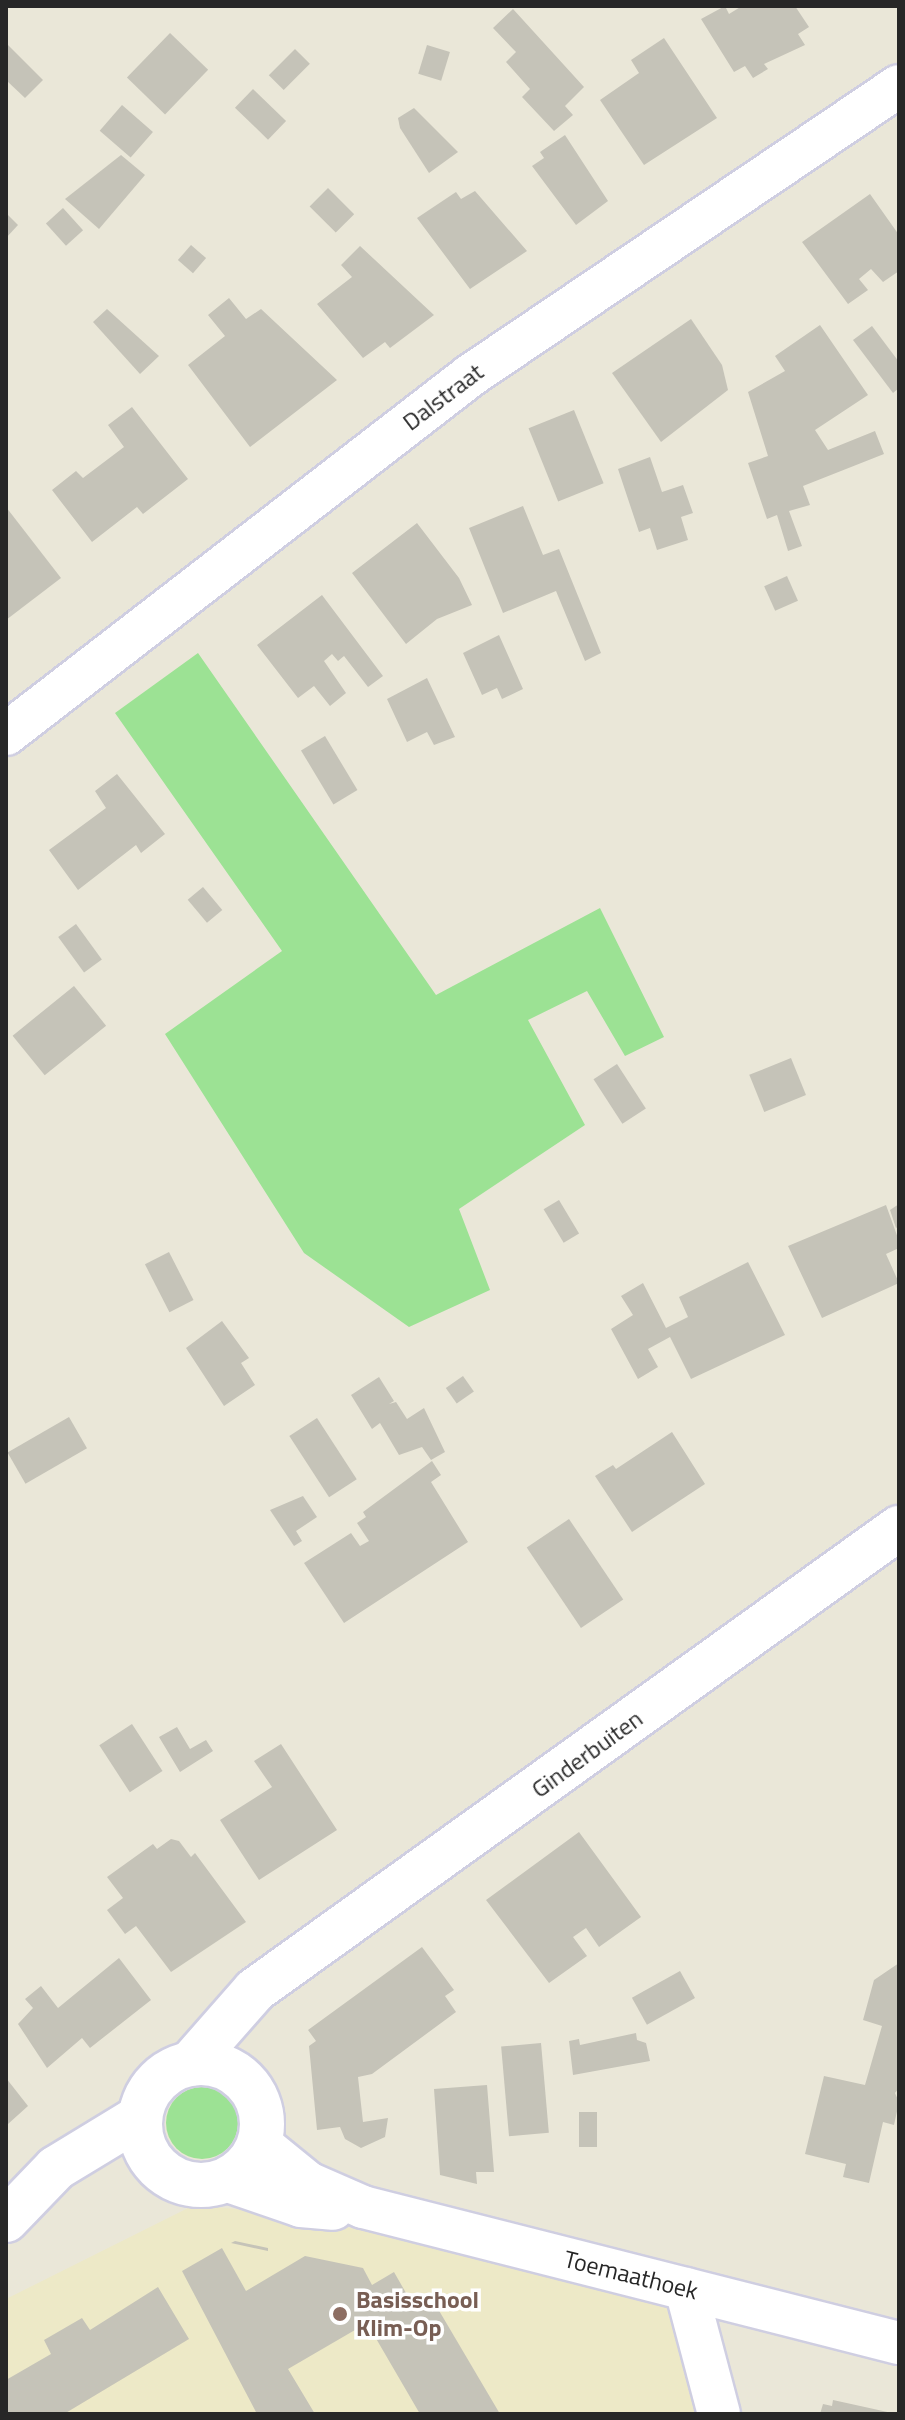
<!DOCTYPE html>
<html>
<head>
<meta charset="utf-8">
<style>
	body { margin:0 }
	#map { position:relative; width:905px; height:2420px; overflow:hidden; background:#eae7d8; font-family:"Titillium Web",sans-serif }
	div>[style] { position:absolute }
	.education>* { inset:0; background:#ede9c7 }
	.green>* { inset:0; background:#9ce294 }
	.round { border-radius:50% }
	.building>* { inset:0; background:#c5c3b8; transform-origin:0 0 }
	.roads { filter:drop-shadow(2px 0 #cfcee1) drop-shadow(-2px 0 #cfcee1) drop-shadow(0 2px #cfcee1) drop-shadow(0 -2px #cfcee1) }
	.minor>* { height:42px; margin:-21px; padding:0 21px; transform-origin:21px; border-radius:21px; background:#fff }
	.secondary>* { height:44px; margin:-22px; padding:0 22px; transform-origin:22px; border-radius:22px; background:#fff }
	.secondary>.ring { margin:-22px; padding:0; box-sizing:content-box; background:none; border:44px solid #fff; border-radius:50% }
	.dots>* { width:22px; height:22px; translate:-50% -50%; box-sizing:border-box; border:4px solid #fff; border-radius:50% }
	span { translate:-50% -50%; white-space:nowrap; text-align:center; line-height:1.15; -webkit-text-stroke:7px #fff; paint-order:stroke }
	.street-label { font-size:24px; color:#272727 }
	.education-label { font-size:24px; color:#785e54; font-weight:700 }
	.left { translate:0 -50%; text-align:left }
	.frame { position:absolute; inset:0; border:8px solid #272727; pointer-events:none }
</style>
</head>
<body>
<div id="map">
	<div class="education">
		<i style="clip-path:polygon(194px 2205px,298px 2215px,670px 2306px,699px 2414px,6px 2414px,6px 2299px)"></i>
	</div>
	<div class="green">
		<i style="clip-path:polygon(198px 653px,436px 995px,600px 908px,664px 1037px,625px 1056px,587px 991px,528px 1020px,585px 1125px,459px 1209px,490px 1290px,409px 1327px,304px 1253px,165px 1034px,282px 951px,115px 713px)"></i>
		<i class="round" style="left:166px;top:2087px;width:72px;height:72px"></i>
	</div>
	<div class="building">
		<i style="clip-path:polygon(725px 6px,729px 14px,742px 6px,795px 6px,809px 27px,798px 34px,805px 45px,764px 64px,768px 69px,753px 78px,745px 66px,734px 72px,701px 19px)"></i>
		<i style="clip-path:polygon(513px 9px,584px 87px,565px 106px,573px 115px,554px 131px,522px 97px,530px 89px,506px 62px,516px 52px,493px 28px)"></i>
		<i style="left:170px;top:33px;width:53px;height:62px;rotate:44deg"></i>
		<i style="clip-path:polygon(664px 38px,717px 118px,644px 165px,600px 100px,639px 73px,631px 60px)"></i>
		<i style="clip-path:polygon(6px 43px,43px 80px,25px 98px,6px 80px)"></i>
		<i style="left:427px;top:45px;width:24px;height:30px;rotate:17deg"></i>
		<i style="left:295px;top:49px;width:21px;height:37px;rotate:45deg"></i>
		<i style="left:253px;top:89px;width:46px;height:26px;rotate:44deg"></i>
		<i style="left:122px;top:105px;width:41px;height:34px;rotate:41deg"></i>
		<i style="clip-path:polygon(414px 108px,458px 152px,429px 173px,400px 128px,398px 118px)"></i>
		<i style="clip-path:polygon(565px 135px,608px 201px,576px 225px,532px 166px,544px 158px,540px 152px)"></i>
		<i style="clip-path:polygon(121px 155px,145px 175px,99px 229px,65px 199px)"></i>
		<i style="left:328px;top:188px;width:37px;height:26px;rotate:45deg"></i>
		<i style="clip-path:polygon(475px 191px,527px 251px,470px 289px,417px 218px,456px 192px,461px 199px)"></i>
		<i style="clip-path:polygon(870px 194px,899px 235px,899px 271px,883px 282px,871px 269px,859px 279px,868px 290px,848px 304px,802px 242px)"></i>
		<i style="left:63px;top:208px;width:30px;height:23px;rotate:48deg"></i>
		<i style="clip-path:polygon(6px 213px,18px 225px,6px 238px)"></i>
		<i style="left:191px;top:245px;width:20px;height:20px;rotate:41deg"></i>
		<i style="clip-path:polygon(360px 246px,434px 315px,390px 348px,385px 342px,363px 358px,317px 304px,352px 277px,341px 265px)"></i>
		<i style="clip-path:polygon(229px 298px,246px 319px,261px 309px,337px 380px,250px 447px,188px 365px,225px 336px,208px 315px)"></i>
		<i style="clip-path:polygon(107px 309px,159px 356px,140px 374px,93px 322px)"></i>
		<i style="clip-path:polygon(691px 319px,722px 365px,728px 390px,661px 442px,612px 373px)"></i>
		<i style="clip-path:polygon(820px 325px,868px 395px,815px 430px,828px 450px,875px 431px,884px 454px,803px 486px,810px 505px,789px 511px,802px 546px,788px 551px,777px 515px,767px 519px,748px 463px,768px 456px,748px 392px,785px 371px,775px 356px)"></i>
		<i style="clip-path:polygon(872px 326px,899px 362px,899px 388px,893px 393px,853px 340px)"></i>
		<i style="clip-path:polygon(132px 407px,188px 479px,143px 514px,137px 507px,92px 542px,52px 490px,76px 471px,83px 478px,124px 447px,108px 425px)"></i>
		<i style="left:574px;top:410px;width:79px;height:49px;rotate:68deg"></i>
		<i style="clip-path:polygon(650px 457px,662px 492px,683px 485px,693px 513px,681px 517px,688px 540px,657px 550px,650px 528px,639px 532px,618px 469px)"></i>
		<i style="clip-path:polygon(523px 506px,543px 555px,559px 549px,601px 653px,585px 661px,556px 591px,503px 613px,469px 528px)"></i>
		<i style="clip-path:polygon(6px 507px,61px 578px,6px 620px)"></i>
		<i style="clip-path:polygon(417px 523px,459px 578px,472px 605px,437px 619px,406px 644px,352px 573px)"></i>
		<i style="left:787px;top:576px;width:27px;height:25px;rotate:66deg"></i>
		<i style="clip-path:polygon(322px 595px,383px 676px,368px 687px,344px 656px,338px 661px,332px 654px,324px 661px,346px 693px,330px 706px,314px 686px,298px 698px,257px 645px)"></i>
		<i style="clip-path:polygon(499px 635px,523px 689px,502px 699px,497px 688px,482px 695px,463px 653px)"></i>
		<i style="clip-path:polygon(427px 678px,455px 737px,434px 745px,427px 732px,407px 742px,387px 699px)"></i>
		<i style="left:325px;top:736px;width:63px;height:28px;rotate:59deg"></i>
		<i style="clip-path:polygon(117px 774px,165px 834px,141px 853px,136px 845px,78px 890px,49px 850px,106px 808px,95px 791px)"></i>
		<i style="left:203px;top:887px;width:30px;height:20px;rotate:50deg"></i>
		<i style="left:76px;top:924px;width:44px;height:22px;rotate:54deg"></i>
		<i style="left:74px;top:986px;width:51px;height:79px;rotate:51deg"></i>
		<i style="left:791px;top:1058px;width:40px;height:45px;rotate:68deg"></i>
		<i style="left:617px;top:1064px;width:53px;height:28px;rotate:57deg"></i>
		<i style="left:559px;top:1200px;width:39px;height:18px;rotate:59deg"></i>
		<i style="clip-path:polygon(899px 1204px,899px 1226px,896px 1228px,890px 1210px)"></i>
		<i style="clip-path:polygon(886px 1205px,899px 1241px,899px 1248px,886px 1254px,899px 1283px,822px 1318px,788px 1246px)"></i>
		<i style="left:169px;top:1252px;width:54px;height:27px;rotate:63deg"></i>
		<i style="clip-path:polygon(748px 1262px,785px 1335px,691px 1379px,670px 1337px,648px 1349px,658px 1367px,638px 1379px,611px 1329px,633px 1315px,621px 1296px,643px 1283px,666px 1328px,688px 1317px,679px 1297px)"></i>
		<i style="clip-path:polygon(222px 1321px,249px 1358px,241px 1363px,255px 1385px,224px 1406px,186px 1348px)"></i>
		<i style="left:463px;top:1376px;width:19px;height:21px;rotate:55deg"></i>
		<i style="clip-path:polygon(379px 1377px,394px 1401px,389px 1404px,396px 1402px,407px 1419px,424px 1408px,445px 1452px,431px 1460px,422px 1447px,399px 1455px,380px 1423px,372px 1429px,351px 1395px)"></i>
		<i style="left:69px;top:1417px;width:36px;height:71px;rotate:60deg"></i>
		<i style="left:317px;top:1418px;width:73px;height:33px;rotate:57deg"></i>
		<i style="clip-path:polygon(672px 1432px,705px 1484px,632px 1532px,595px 1476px,613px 1465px,616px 1469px)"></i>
		<i style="clip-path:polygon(432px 1461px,441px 1475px,431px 1482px,468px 1542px,344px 1623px,304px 1563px,351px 1533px,360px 1546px,369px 1541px,357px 1523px,366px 1517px,363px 1512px)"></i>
		<i style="clip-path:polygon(303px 1496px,317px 1517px,296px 1531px,302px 1541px,294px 1546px,270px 1510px)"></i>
		<i style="left:569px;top:1519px;width:97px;height:51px;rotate:56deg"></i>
		<i style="left:132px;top:1724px;width:56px;height:39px;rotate:57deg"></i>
		<i style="clip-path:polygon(177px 1727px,190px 1749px,206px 1740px,213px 1751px,180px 1772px,159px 1737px)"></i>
		<i style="clip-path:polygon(281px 1744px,337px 1830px,259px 1880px,220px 1820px,272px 1787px,254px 1761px)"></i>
		<i style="clip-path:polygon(579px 1832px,641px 1917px,599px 1947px,586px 1928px,573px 1937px,587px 1956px,549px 1983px,486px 1900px)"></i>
		<i style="clip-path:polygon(171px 1839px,179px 1841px,191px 1857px,195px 1853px,246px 1922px,171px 1972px,136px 1926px,125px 1934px,107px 1910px,123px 1898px,107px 1877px,153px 1844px,157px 1849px)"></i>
		<i style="clip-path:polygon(422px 1947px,454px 1990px,445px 1996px,456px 2012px,372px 2074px,358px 2077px,363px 2122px,388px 2118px,385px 2137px,361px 2148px,345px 2139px,340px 2127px,317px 2130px,309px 2046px,316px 2041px,308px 2030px)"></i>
		<i style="clip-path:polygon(119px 1958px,151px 2000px,90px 2048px,82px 2038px,47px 2068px,18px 2024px,33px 2008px,25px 1999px,41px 1986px,58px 2008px)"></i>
		<i style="clip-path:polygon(899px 1963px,899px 2088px,895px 2093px,899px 2102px,894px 2125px,883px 2122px,869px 2183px,843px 2177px,846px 2164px,805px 2154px,824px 2076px,865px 2085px,882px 2026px,863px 2020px,874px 1980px)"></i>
		<i style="left:680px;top:1971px;width:31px;height:55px;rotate:61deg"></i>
		<i style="clip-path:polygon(636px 2033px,637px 2040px,646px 2043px,650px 2061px,573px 2075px,569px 2041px,579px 2039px,580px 2045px)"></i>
		<i style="left:541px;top:2043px;width:90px;height:40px;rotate:85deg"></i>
		<i style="clip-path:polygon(6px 2078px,28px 2106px,8px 2124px,6px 2122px)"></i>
		<i style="clip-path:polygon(487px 2085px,494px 2172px,476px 2172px,477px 2184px,440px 2175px,434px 2089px)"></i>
		<i style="left:579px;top:2112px;width:18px;height:35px"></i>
		<i style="clip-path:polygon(235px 2241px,268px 2248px,268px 2251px,231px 2243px)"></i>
		<i style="clip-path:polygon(222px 2248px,246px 2291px,305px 2256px,363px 2268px,372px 2285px,394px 2272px,414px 2307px,431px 2297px,500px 2414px,420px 2414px,367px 2323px,288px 2369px,315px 2414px,257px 2414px,182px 2271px)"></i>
		<i style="clip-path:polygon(158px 2287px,189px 2339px,64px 2414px,6px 2414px,6px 2380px,51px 2354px,44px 2340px,82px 2318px,90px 2330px)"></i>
		<i style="clip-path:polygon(833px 2400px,892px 2413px,892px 2414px,820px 2414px,823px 2404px,832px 2406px)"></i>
	</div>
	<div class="roads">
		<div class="minor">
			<i style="left:6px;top:734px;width:587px;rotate:-37.67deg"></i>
			<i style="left:471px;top:375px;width:516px;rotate:-34.03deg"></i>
			<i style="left:259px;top:2143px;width:63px;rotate:39.2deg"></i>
			<i style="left:308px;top:2183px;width:60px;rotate:23.6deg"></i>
			<i style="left:363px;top:2207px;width:553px;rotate:14.24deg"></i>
			<i style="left:225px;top:2180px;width:80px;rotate:18.9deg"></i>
			<i style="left:301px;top:2206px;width:32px;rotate:5deg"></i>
			<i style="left:686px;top:2289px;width:129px;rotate:75.2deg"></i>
		</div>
		<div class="secondary">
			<i class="ring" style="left:140px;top:2063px;width:78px;height:78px"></i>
			<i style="left:190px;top:2064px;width:98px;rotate:-48.7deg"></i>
			<i style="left:255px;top:1990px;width:793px;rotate:-35.66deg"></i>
			<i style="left:6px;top:2220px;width:72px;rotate:-46.1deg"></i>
			<i style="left:56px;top:2168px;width:98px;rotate:-31.3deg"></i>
		</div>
	</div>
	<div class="dots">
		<i style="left:340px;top:2314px;background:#8d6e63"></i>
	</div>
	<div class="street-label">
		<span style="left:443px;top:397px;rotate:-37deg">Dalstraat</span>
		<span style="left:587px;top:1754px;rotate:-36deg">Ginderbuiten</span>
		<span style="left:631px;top:2275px;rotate:14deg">Toemaathoek</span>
	</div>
	<div class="education-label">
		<span class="left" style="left:356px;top:2314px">Basisschool<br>Klim-Op</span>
	</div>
	<div class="frame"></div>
</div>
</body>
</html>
